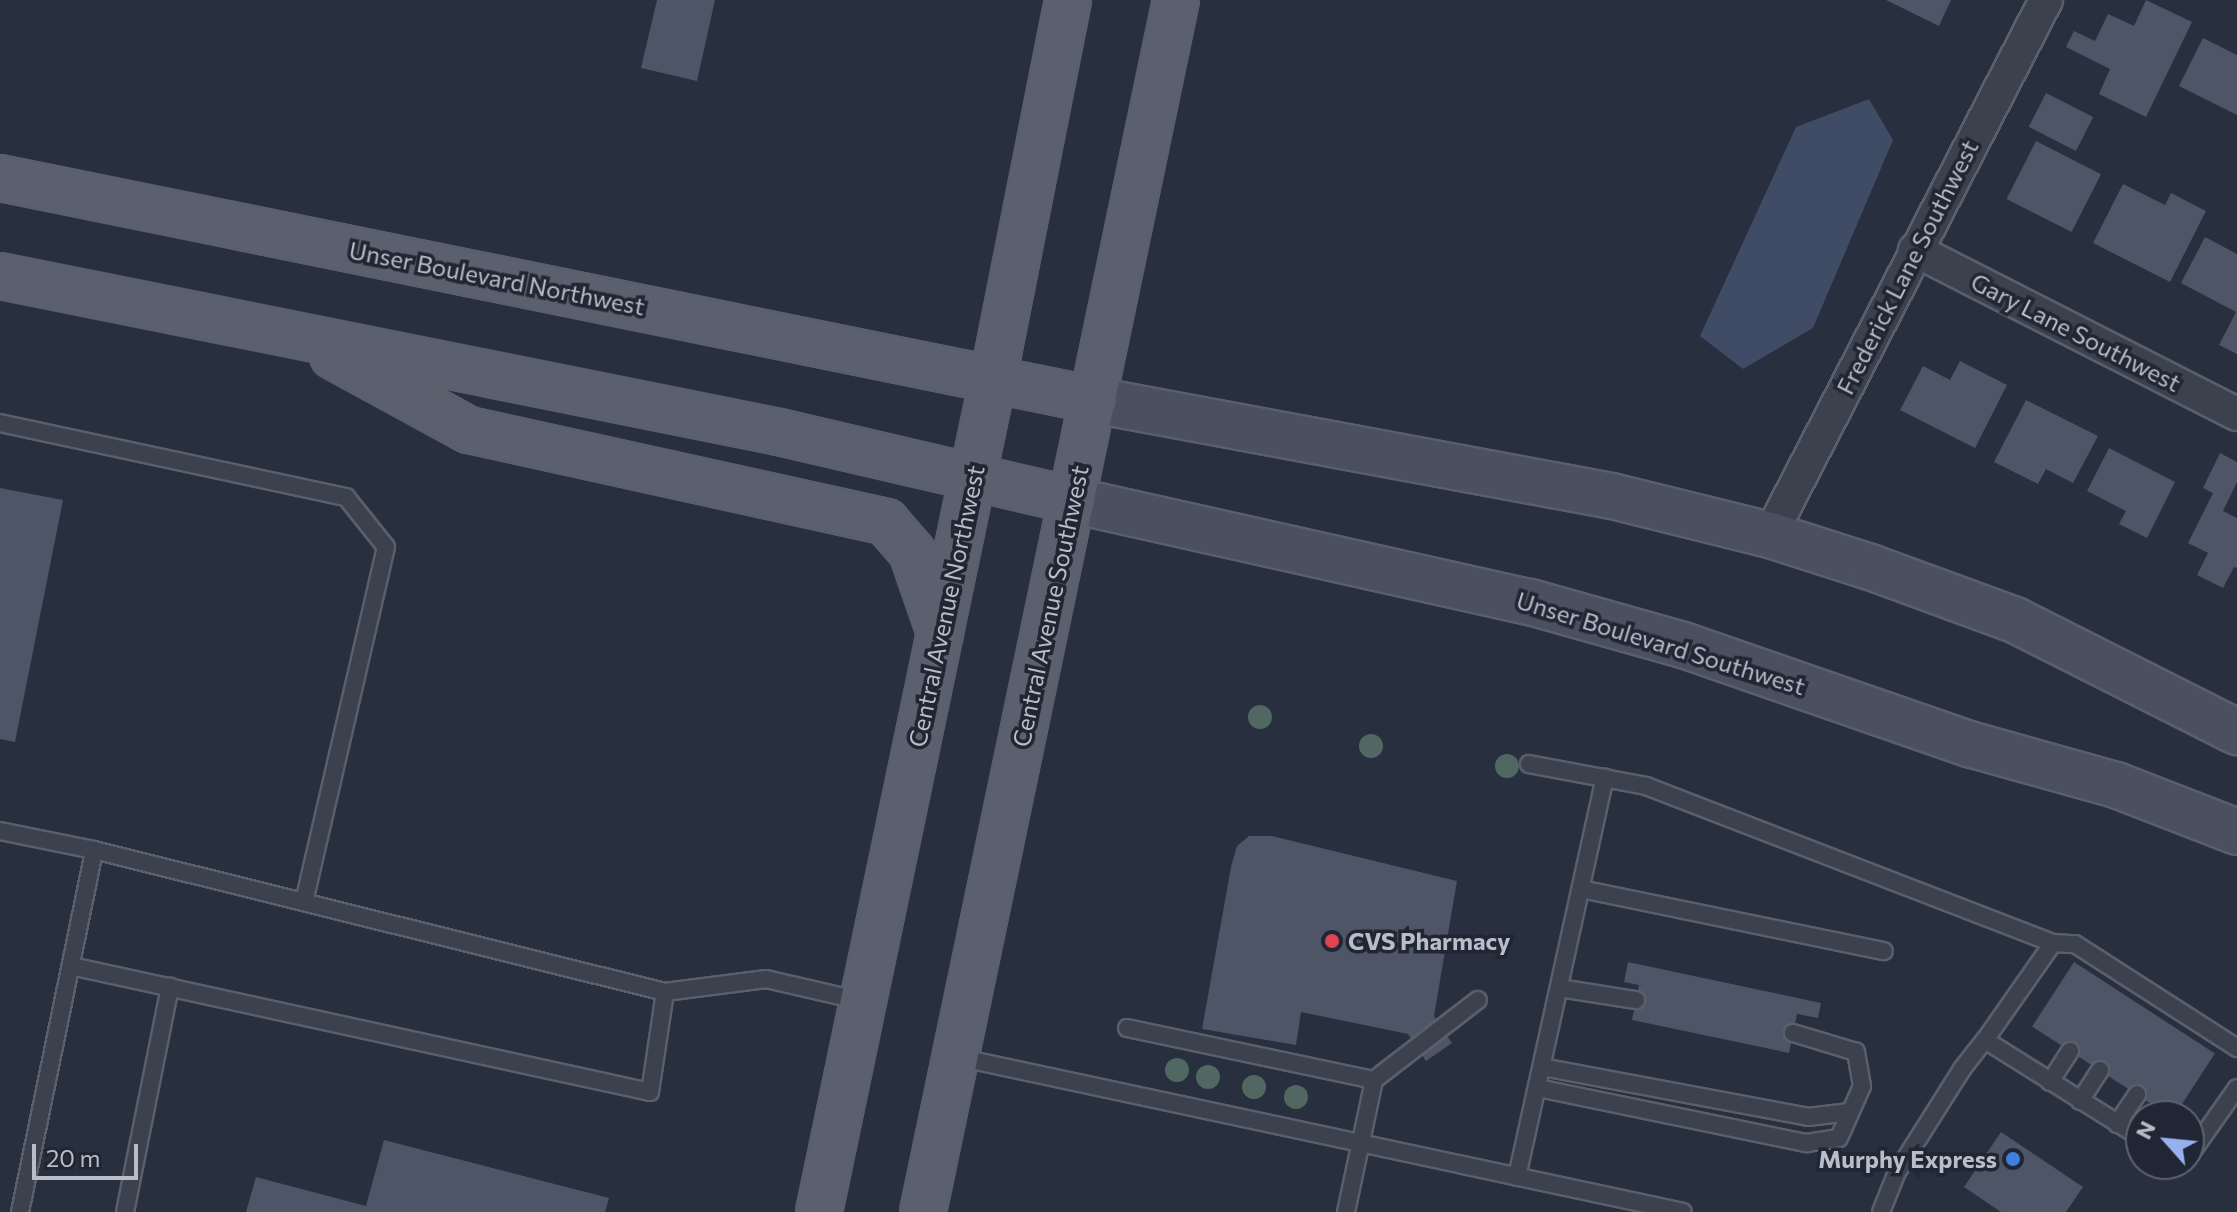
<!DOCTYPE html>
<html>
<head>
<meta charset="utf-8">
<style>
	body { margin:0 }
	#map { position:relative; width:2237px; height:1212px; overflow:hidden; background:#282f3e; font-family:Commissioner,sans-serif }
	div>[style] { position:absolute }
	.water>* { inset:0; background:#404b65 }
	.building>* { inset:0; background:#4e5566; transform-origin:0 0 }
	.roads { filter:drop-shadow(2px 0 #595f6b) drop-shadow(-2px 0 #595f6b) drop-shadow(0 2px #595f6b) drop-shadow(0 -2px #595f6b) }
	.service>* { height:16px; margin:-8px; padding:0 8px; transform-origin:8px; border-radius:8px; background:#3c414e }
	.minor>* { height:32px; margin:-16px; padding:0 16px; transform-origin:16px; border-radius:16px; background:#3c414e }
	.secondary>* { height:44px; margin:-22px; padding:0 22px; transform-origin:22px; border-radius:22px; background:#4a5060 }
	.primary>* { height:44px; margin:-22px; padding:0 22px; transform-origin:22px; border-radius:22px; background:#5a606e }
	.trees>* { width:24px; height:24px; margin:-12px; border-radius:50%; background:#506861 }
	.dots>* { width:22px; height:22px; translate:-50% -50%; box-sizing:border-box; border:4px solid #202633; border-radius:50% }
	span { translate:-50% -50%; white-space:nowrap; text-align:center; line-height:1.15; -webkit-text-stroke:7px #202633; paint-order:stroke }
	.street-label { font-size:24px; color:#b8bdc8 }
	.poi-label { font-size:24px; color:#b8bdc8; font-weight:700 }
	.left { translate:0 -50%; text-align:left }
	.right { translate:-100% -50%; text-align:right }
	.north { position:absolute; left:2125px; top:1100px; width:80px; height:80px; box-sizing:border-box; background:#202633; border:2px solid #5d626f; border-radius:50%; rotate:297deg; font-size:22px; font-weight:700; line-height:32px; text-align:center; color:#b8bdc8 }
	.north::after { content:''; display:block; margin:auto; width:28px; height:36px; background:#97b0ee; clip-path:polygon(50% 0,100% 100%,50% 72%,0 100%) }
	.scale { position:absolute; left:32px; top:1144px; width:106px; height:36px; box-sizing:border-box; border:4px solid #b8bdc8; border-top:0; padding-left:10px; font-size:24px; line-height:28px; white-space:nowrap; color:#b8bdc8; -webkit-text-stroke:6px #202633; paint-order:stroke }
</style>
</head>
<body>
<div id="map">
	<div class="water">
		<i style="clip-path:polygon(1869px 99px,1893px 140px,1813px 328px,1743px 369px,1700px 336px,1796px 127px)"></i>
	</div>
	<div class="building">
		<i style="clip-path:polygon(657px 0,715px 0,697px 81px,641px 68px)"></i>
		<i style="clip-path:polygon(1886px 0,1951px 0,1939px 26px)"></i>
		<i style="clip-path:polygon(2146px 0,2192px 22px,2146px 117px,2099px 94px,2110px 69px,2066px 47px,2074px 31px,2095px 41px,2108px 14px,2134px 26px)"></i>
		<i style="clip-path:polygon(2203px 38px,2237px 55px,2237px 115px,2179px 86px)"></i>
		<i style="left:2046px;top:93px;width:53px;height:38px;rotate:27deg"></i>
		<i style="left:2036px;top:141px;width:73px;height:65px;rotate:27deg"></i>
		<i style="clip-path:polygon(2123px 184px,2165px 205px,2171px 193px,2206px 211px,2170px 282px,2093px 243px)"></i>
		<i style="clip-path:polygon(2205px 237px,2237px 254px,2237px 354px,2219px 345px,2236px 312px,2181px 283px)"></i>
		<i style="clip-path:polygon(1960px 361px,2007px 385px,1975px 448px,1900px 410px,1923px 366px,1950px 380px)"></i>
		<i style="clip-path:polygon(2026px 400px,2098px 436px,2073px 483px,2046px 469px,2038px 484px,1994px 462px)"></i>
		<i style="clip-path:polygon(2109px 448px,2175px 482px,2147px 538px,2119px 524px,2126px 511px,2087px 491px)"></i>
		<i style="clip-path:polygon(2220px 453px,2237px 462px,2237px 482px,2223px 511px,2237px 518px,2237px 568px,2234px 567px,2223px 588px,2197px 575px,2208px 553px,2188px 543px,2213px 493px,2203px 488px)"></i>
		<i style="clip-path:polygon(0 488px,63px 500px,15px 742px,0 739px)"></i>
		<i style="clip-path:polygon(1249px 836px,1272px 836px,1457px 881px,1434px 1016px,1452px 1043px,1426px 1061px,1408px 1034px,1301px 1012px,1296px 1045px,1202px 1029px,1231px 867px,1237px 846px)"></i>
		<i style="clip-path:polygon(1628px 962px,1821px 1003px,1818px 1018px,1797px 1014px,1789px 1053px,1632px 1020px,1639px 985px,1624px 982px)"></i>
		<i style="left:2074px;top:962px;width:168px;height:77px;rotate:33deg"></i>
		<i style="clip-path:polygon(2001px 1132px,2083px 1187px,2066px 1212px,2001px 1212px,1964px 1187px)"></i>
		<i style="clip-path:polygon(384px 1140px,609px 1198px,605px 1212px,246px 1212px,256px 1177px,366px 1206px)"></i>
	</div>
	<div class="roads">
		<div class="service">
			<i style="left:0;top:423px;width:354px;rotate:12.1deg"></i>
			<i style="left:346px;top:497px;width:64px;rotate:51.3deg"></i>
			<i style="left:386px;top:547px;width:364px;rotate:103deg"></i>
			<i style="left:1529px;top:764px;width:119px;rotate:10.6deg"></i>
			<i style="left:1646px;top:786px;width:436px;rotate:21.1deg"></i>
			<i style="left:2053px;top:943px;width:22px;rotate:3deg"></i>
			<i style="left:2075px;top:944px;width:193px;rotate:32.7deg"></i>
			<i style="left:0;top:831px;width:96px;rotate:11.4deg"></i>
			<i style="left:94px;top:850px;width:588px;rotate:13.97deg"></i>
			<i style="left:665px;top:992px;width:101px;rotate:98.5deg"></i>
			<i style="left:650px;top:1092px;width:593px;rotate:-167.72deg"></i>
			<i style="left:1581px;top:889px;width:309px;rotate:11.6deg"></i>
			<i style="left:1559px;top:988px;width:78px;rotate:8.9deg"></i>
			<i style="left:665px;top:992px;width:102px;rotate:-7.3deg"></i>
			<i style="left:766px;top:979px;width:98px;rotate:13deg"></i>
			<i style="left:1127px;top:1028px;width:252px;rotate:11.9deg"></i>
			<i style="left:1985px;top:1040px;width:118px;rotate:-55deg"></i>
			<i style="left:957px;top:1057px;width:742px;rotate:12.05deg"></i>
			<i style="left:1542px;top:1067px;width:271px;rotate:10.6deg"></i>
			<i style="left:1808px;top:1117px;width:42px;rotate:-6.8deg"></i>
			<i style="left:2050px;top:1082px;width:37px;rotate:-57deg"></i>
			<i style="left:1538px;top:1088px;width:275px;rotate:11.6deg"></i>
			<i style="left:1807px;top:1143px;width:32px;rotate:-9deg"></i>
			<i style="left:1839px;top:1138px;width:57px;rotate:-66.1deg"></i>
			<i style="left:1862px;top:1086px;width:35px;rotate:-100deg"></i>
			<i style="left:1856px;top:1052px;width:66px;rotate:-163.2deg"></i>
			<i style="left:2080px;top:1101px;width:37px;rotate:-57deg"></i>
			<i style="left:2117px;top:1124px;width:36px;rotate:-56deg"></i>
			<i style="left:2189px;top:1156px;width:83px;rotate:-54.8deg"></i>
			<i style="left:1517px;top:1177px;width:409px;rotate:-77.6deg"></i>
			<i style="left:20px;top:1212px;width:369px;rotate:-78.4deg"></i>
			<i style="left:125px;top:1212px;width:230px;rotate:-78.7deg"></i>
			<i style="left:1346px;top:1212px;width:135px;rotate:-78deg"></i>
			<i style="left:1374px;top:1080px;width:131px;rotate:-37.6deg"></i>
			<i style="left:1881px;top:1212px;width:43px;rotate:-68.2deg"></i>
			<i style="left:1897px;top:1172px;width:122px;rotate:-57.7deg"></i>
			<i style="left:1962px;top:1069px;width:37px;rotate:-52deg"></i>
			<i style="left:1985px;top:1040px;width:184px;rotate:32.1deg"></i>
		</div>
		<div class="minor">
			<i style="left:1915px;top:250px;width:361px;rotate:27deg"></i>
			<i style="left:1770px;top:535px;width:602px;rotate:-62.71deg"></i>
		</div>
		<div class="secondary">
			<i style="left:1094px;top:400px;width:527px;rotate:10.5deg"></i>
			<i style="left:1612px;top:496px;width:163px;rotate:13.9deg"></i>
			<i style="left:1770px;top:535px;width:105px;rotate:17.7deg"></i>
			<i style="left:1870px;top:567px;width:154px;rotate:20.1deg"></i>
			<i style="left:2015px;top:620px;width:249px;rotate:26.8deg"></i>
			<i style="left:1072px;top:500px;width:469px;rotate:12.6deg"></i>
			<i style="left:1530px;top:602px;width:159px;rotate:15.7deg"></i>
			<i style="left:1683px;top:645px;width:303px;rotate:19.1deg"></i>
			<i style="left:1969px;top:744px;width:153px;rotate:15.6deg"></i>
			<i style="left:2116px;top:785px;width:130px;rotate:21.2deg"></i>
		</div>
		<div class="primary">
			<i style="left:0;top:178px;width:1116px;rotate:11.47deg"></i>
			<i style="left:0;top:276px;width:794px;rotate:11.32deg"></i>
			<i style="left:779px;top:432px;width:301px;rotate:13.1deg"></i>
			<i style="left:333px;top:356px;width:155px;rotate:28.6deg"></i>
			<i style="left:469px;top:430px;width:427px;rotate:12.4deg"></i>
			<i style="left:886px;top:522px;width:40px;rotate:49deg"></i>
			<i style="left:912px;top:552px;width:86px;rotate:70.9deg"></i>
			<i style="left:819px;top:1212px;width:851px;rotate:-78.2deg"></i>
			<i style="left:993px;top:379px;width:386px;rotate:-78.8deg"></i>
			<i style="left:923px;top:1212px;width:1238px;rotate:-78.21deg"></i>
		</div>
	</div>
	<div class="trees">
		<i style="left:1260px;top:717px"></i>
		<i style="left:1371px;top:746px"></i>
		<i style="left:1507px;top:766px"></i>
		<i style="left:1177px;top:1070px"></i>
		<i style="left:1208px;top:1077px"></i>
		<i style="left:1254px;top:1087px"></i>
		<i style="left:1296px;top:1097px"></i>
	</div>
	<div class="dots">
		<i style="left:1332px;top:941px;background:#e0444e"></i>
		<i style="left:2013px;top:1159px;background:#3f7fe0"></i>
	</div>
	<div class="street-label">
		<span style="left:1907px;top:267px;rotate:-63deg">Frederick Lane Southwest</span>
		<span style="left:497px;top:278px;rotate:11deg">Unser Boulevard Northwest</span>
		<span style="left:2076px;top:332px;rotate:27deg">Gary Lane Southwest</span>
		<span style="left:946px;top:606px;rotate:-78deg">Central Avenue Northwest</span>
		<span style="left:1050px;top:606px;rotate:-78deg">Central Avenue Southwest</span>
		<span style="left:1661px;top:643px;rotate:17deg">Unser Boulevard Southwest</span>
	</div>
	<div class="poi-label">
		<span class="left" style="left:1348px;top:941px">CVS Pharmacy</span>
		<span class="right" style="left:1997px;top:1159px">Murphy Express</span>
	</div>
	<div class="north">N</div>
	<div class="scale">20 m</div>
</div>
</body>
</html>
